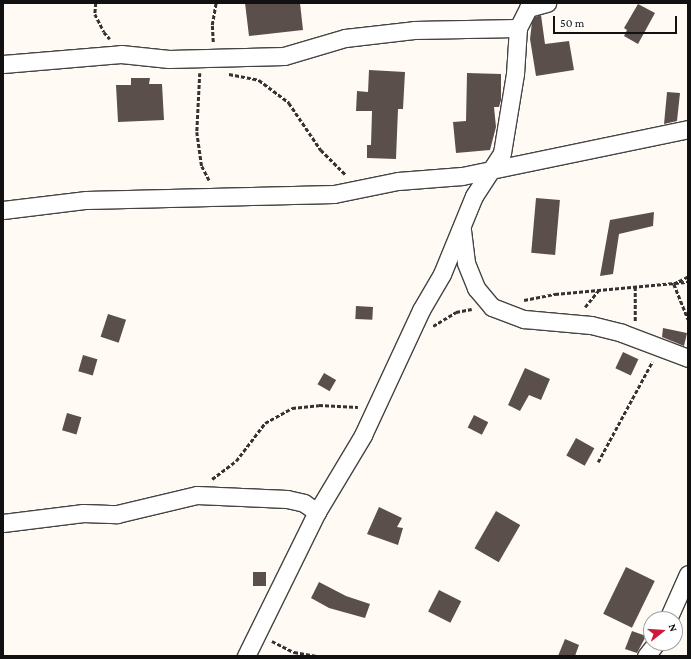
<!DOCTYPE html>
<html>
<head>
<meta charset="utf-8">
<style>
	body { margin:0 }
	#map { position:relative; width:691px; height:659px; overflow:hidden; background:#fffbf4; font-family:"Crimson Pro",serif }
	div>[style] { position:absolute }
	.building>* { inset:0; background:#5b4f4c; transform-origin:0 0 }
	.path>* { height:2.5px; margin-top:-1.25px; transform-origin:0; background:repeating-linear-gradient(90deg,#333 0 4px,transparent 0 6px) }
	.roads { filter:drop-shadow(1px 0 #444) drop-shadow(-1px 0 #444) drop-shadow(0 1px #444) drop-shadow(0 -1px #444) }
	.minor>* { height:17px; margin:-8.5px; padding:0 8.5px; transform-origin:8.5px; border-radius:8.5px; background:#fff }
	span { translate:-50% -50%; white-space:nowrap; text-align:center; line-height:1.15; -webkit-text-stroke:4px #fff; paint-order:stroke }
	.frame { position:absolute; inset:0; border:4px solid #111; pointer-events:none }
	.north { position:absolute; left:643px; top:611px; width:40px; height:40px; box-sizing:border-box; background:#fff; border:1px solid #a0a0a0; border-radius:50%; rotate:73deg; font-size:11px; font-weight:700; line-height:16px; text-align:center; color:#111 }
	.north::after { content:''; display:block; margin:auto; width:14px; height:18px; background:#cf1a3e; clip-path:polygon(50% 0,100% 100%,50% 72%,0 100%) }
	.scale { position:absolute; left:553px; top:16px; width:124px; height:18px; box-sizing:border-box; border:2px solid #111; border-top:0; padding-left:5px; font-size:12px; line-height:14px; white-space:nowrap; color:#111; -webkit-text-stroke:3px #fff; paint-order:stroke }
</style>
</head>
<body>
<div id="map">
	<div class="building">
		<i style="clip-path:polygon(245px 3px,300px 3px,303px 30px,249px 36px)"></i>
		<i style="clip-path:polygon(638px 4px,655px 13px,638px 44px,624px 36px,627px 30px,624px 28px)"></i>
		<i style="clip-path:polygon(541px 15px,545px 44px,569px 41px,574px 70px,536px 76px,530px 39px,532px 22px,535px 17px)"></i>
		<i style="clip-path:polygon(369px 70px,405px 72px,403px 109px,398px 109px,396px 159px,367px 158px,367px 145px,371px 145px,372px 111px,356px 111px,357px 91px,368px 92px)"></i>
		<i style="clip-path:polygon(467px 73px,501px 74px,501px 100px,499px 107px,494px 107px,496px 127px,490px 150px,456px 153px,453px 122px,466px 121px)"></i>
		<i style="clip-path:polygon(131px 78px,150px 78px,149px 84px,162px 84px,164px 120px,118px 122px,116px 85px,131px 85px)"></i>
		<i style="clip-path:polygon(667px 92px,680px 93px,677px 121px,664px 124px)"></i>
		<i style="left:536px;top:198px;width:24px;height:55px;rotate:5deg"></i>
		<i style="clip-path:polygon(654px 212px,653px 226px,619px 234px,613px 274px,600px 276px,610px 220px)"></i>
		<i style="left:356px;top:306px;width:17px;height:13px;rotate:3deg"></i>
		<i style="left:108px;top:314px;width:19px;height:24px;rotate:18deg"></i>
		<i style="clip-path:polygon(663px 328px,687px 333px,684px 346px,662px 337px)"></i>
		<i style="left:623px;top:352px;width:17px;height:18px;rotate:25deg"></i>
		<i style="left:83px;top:355px;width:15px;height:17px;rotate:16deg"></i>
		<i style="clip-path:polygon(525px 368px,550px 379px,541px 400px,529px 395px,520px 411px,508px 405px)"></i>
		<i style="left:324px;top:373px;width:14px;height:13px;rotate:30deg"></i>
		<i style="left:67px;top:413px;width:15px;height:18px;rotate:16deg"></i>
		<i style="left:474px;top:415px;width:16px;height:14px;rotate:27deg"></i>
		<i style="left:576px;top:438px;width:21px;height:20px;rotate:29deg"></i>
		<i style="clip-path:polygon(379px 507px,402px 518px,397px 527px,403px 528px,398px 545px,367px 534px)"></i>
		<i style="left:496px;top:511px;width:28px;height:43px;rotate:30deg"></i>
		<i style="left:626px;top:567px;width:32px;height:52px;rotate:26deg"></i>
		<i style="left:253px;top:572px;width:13px;height:14px"></i>
		<i style="clip-path:polygon(319px 582px,346px 596px,370px 604px,365px 618px,329px 608px,311px 598px)"></i>
		<i style="left:439px;top:590px;width:25px;height:24px;rotate:27deg"></i>
		<i style="clip-path:polygon(632px 631px,646px 636px,637px 653px,625px 649px)"></i>
		<i style="clip-path:polygon(565px 639px,579px 645px,575px 656px,558px 656px)"></i>
	</div>
	<div class="path">
		<i style="left:96px;top:3px;width:11px;rotate:95deg"></i>
		<i style="left:95px;top:14px;width:20px;rotate:63deg"></i>
		<i style="left:104px;top:32px;width:9px;rotate:49deg"></i>
		<i style="left:213px;top:42px;width:17px;rotate:-93deg"></i>
		<i style="left:212px;top:25px;width:22px;rotate:-80deg"></i>
		<i style="left:200px;top:73px;width:59px;rotate:92.9deg"></i>
		<i style="left:197px;top:132px;width:34px;rotate:82deg"></i>
		<i style="left:202px;top:166px;width:16px;rotate:63deg"></i>
		<i style="left:229px;top:74px;width:31px;rotate:11deg"></i>
		<i style="left:259px;top:80px;width:38px;rotate:37deg"></i>
		<i style="left:289px;top:103px;width:57px;rotate:55.8deg"></i>
		<i style="left:321px;top:150px;width:35px;rotate:45deg"></i>
		<i style="left:688px;top:277px;width:16px;rotate:153deg"></i>
		<i style="left:674px;top:284px;width:38px;rotate:68deg"></i>
		<i style="left:524px;top:300px;width:32px;rotate:-11deg"></i>
		<i style="left:555px;top:294px;width:134px;rotate:-5.2deg"></i>
		<i style="left:585px;top:307px;width:21px;rotate:-51deg"></i>
		<i style="left:635px;top:321px;width:34px;rotate:-90deg"></i>
		<i style="left:433px;top:326px;width:27px;rotate:-31deg"></i>
		<i style="left:456px;top:312px;width:16px;rotate:-11deg"></i>
		<i style="left:598px;top:462px;width:114px;rotate:-61.6deg"></i>
		<i style="left:212px;top:479px;width:30px;rotate:-37deg"></i>
		<i style="left:236px;top:461px;width:48px;rotate:-52.7deg"></i>
		<i style="left:265px;top:423px;width:31px;rotate:-29deg"></i>
		<i style="left:292px;top:408px;width:27px;rotate:-6deg"></i>
		<i style="left:319px;top:405px;width:39px;rotate:3deg"></i>
		<i style="left:272px;top:641px;width:25px;rotate:27deg"></i>
		<i style="left:294px;top:652px;width:23px;rotate:10deg"></i>
	</div>
	<div class="roads">
		<div class="minor">
			<i style="left:3px;top:64px;width:118px;rotate:-4.8deg"></i>
			<i style="left:121px;top:54px;width:48px;rotate:5.9deg"></i>
			<i style="left:169px;top:59px;width:115px;rotate:-1.5deg"></i>
			<i style="left:284px;top:56px;width:64px;rotate:-16.4deg"></i>
			<i style="left:345px;top:38px;width:69px;rotate:-6.6deg"></i>
			<i style="left:414px;top:30px;width:104px;rotate:-1.1deg"></i>
			<i style="left:3px;top:210px;width:84px;rotate:-6.9deg"></i>
			<i style="left:86px;top:200px;width:248px;rotate:-1.4deg"></i>
			<i style="left:334px;top:194px;width:65px;rotate:-11.5deg"></i>
			<i style="left:398px;top:181px;width:64px;rotate:-4.5deg"></i>
			<i style="left:462px;top:176px;width:231px;rotate:-11.7deg"></i>
			<i style="left:462px;top:230px;width:33px;rotate:83deg"></i>
			<i style="left:466px;top:263px;width:27px;rotate:68deg"></i>
			<i style="left:476px;top:288px;width:25px;rotate:50deg"></i>
			<i style="left:492px;top:307px;width:34px;rotate:21deg"></i>
			<i style="left:524px;top:319px;width:67px;rotate:5.1deg"></i>
			<i style="left:591px;top:325px;width:32px;rotate:14deg"></i>
			<i style="left:622px;top:333px;width:71px;rotate:20.7deg"></i>
			<i style="left:3px;top:523px;width:81px;rotate:-7.1deg"></i>
			<i style="left:83px;top:513px;width:34px;rotate:2deg"></i>
			<i style="left:117px;top:514px;width:82px;rotate:-13.4deg"></i>
			<i style="left:197px;top:495px;width:90px;rotate:2.5deg"></i>
			<i style="left:287px;top:499px;width:17px;rotate:13deg"></i>
			<i style="left:304px;top:503px;width:16px;rotate:35deg"></i>
			<i style="left:668px;top:619px;width:49px;rotate:-66deg"></i>
			<i style="left:246px;top:656px;width:161px;rotate:-63.8deg"></i>
			<i style="left:317px;top:512px;width:90px;rotate:-59.1deg"></i>
			<i style="left:363px;top:435px;width:138px;rotate:-65.1deg"></i>
			<i style="left:421px;top:310px;width:42px;rotate:-59.7deg"></i>
			<i style="left:442px;top:274px;width:84px;rotate:-67.7deg"></i>
			<i style="left:474px;top:196px;width:51px;rotate:-56.9deg"></i>
			<i style="left:502px;top:153px;width:80px;rotate:-80.7deg"></i>
			<i style="left:515px;top:74px;width:46px;rotate:-86.3deg"></i>
			<i style="left:518px;top:28px;width:22px;rotate:-63deg"></i>
			<i style="left:528px;top:8px;width:20px;rotate:-15deg"></i>
			<i style="left:646px;top:656px;width:16px;rotate:-52deg"></i>
		</div>
	</div>
	<div class="frame"></div>
	<div class="north">N</div>
	<div class="scale">50 m</div>
</div>
</body>
</html>
